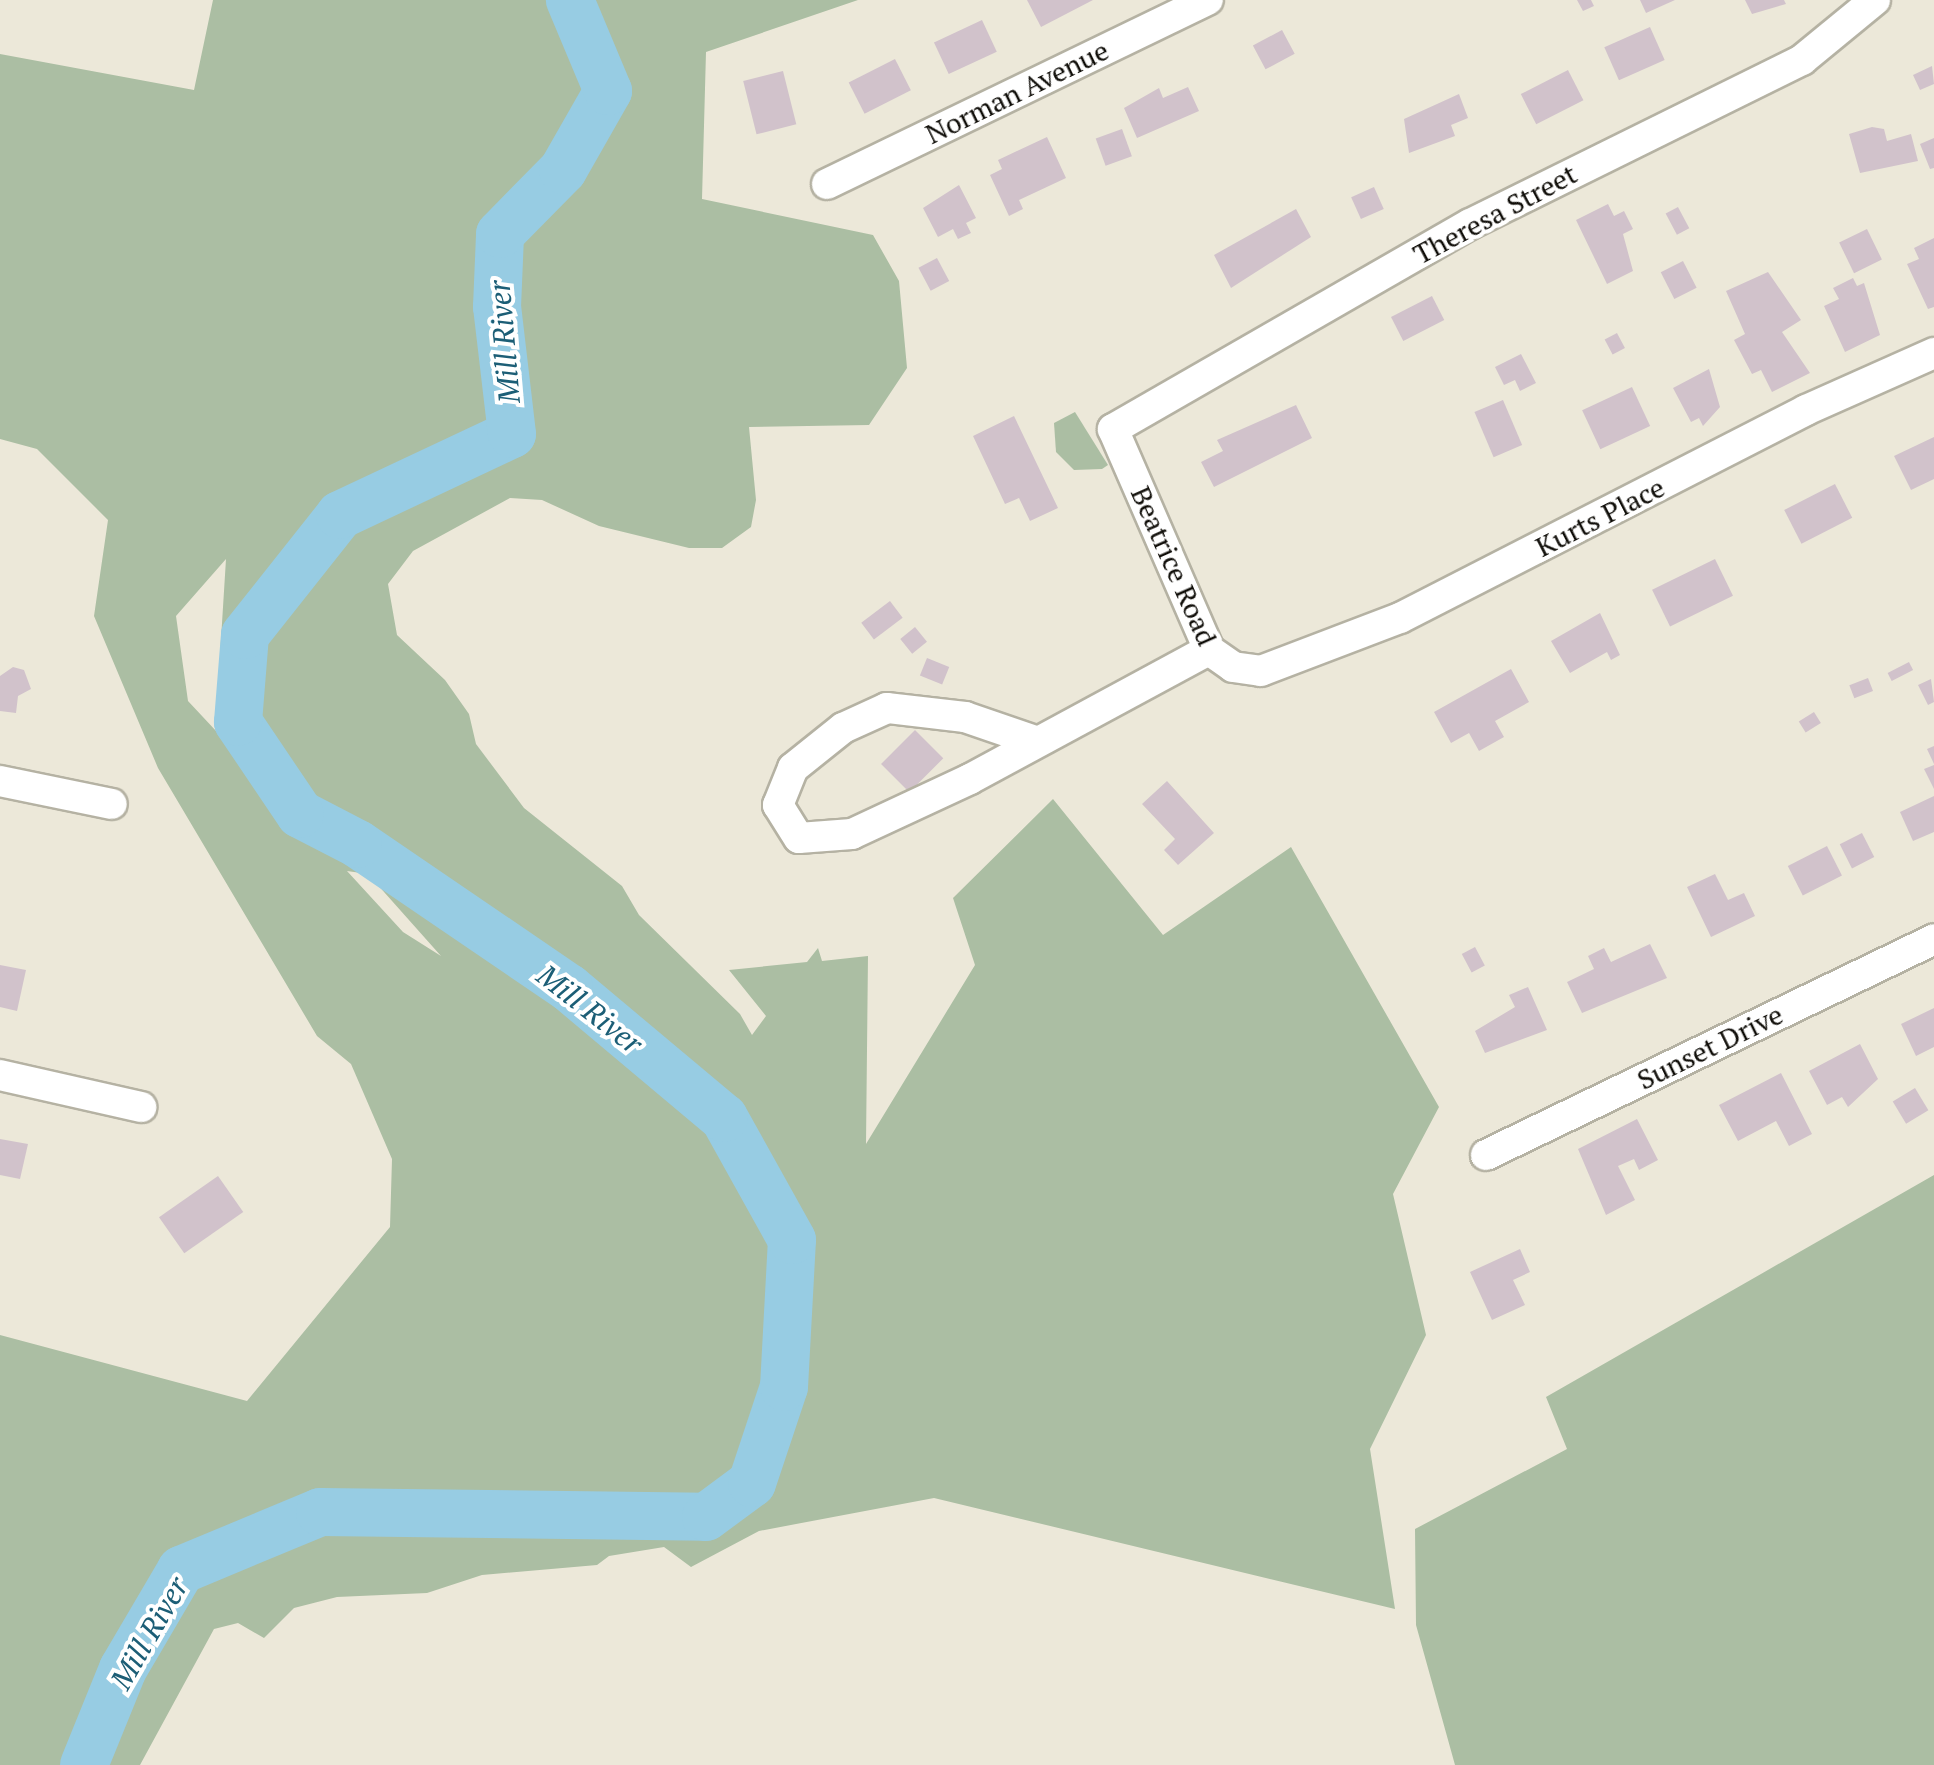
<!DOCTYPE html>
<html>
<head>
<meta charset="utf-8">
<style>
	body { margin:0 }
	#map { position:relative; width:1934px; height:1765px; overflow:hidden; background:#ece8d9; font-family:"PT Serif",serif }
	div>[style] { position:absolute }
	.green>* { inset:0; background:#abbea3 }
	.river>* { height:48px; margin:-24px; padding:0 24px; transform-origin:24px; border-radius:24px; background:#97cce3 }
	.building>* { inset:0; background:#d1c2cb; transform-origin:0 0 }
	.roads { filter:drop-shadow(2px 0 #b5b2a3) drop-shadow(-2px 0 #b5b2a3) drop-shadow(0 2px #b5b2a3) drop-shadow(0 -2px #b5b2a3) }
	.minor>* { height:30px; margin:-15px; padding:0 15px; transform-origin:15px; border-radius:15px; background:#fff }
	span { translate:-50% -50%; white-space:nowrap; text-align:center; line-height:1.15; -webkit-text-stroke:8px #fff; paint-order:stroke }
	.street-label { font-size:28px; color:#0f0d08 }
	.water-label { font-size:30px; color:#1c5e76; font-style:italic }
</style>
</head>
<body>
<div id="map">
	<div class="green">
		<i style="clip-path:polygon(evenodd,213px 0,858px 0,706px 52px,702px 199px,873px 235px,899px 281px,907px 368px,869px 425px,749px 427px,756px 500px,751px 527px,722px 548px,689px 548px,599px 526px,542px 500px,510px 498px,413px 551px,388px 584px,397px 635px,445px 680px,469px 714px,476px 744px,524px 808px,622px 886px,639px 915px,740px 1014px,752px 1035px,766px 1016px,729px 970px,807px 962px,818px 948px,822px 961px,868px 956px,866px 1144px,975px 965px,953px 898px,1053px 799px,1163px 935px,1291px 847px,1439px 1107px,1393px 1194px,1426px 1335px,1370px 1449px,1395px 1609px,934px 1498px,759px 1531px,691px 1567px,664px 1547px,609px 1556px,597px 1565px,482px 1575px,427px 1593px,337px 1597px,294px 1608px,264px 1638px,238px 1623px,214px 1629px,140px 1765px,0 1765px,0 1335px,247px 1401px,390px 1227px,392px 1159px,351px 1064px,317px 1036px,158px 768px,94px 616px,108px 520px,37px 449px,0 439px,0 54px,194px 90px,213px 0,226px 559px,220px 655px,239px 694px,260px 778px,188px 701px,176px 616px,226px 559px,213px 0,347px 871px,368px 874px,441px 956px,403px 932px,347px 871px)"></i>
		<i style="clip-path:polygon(1075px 412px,1108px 465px,1102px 469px,1074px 470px,1056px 452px,1054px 423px)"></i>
		<i style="clip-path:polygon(1934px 1175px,1934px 1765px,1455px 1765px,1416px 1625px,1415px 1529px,1567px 1449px,1546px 1397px)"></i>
	</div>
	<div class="river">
		<i style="left:84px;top:1765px;width:104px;rotate:-67.9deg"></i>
		<i style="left:123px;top:1669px;width:115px;rotate:-59.6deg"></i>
		<i style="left:181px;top:1570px;width:151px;rotate:-22.6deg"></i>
		<i style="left:320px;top:1512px;width:386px;rotate:0.7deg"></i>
		<i style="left:706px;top:1517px;width:57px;rotate:-36.5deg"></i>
		<i style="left:752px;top:1483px;width:101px;rotate:-71.6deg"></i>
		<i style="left:784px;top:1387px;width:147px;rotate:-86.9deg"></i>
		<i style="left:792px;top:1240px;width:140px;rotate:-119.1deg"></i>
		<i style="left:724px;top:1118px;width:202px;rotate:-140deg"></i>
		<i style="left:569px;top:988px;width:255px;rotate:-145.7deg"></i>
		<i style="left:358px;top:844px;width:65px;rotate:-152.7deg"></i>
		<i style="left:300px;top:814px;width:111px;rotate:-124deg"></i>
		<i style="left:238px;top:722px;width:87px;rotate:-85.4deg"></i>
		<i style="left:245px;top:635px;width:153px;rotate:-51.6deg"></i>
		<i style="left:340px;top:515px;width:190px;rotate:-25.2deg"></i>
		<i style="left:512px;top:434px;width:128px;rotate:-96.7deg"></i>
		<i style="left:497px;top:307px;width:73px;rotate:-87.6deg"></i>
		<i style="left:500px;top:234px;width:90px;rotate:-45.5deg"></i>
		<i style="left:563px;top:170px;width:91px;rotate:-60.3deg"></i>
		<i style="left:608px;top:91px;width:99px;rotate:-112.7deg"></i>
	</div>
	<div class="building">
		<i style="clip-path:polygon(1027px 0,1093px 0,1041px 27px)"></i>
		<i style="clip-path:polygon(1577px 0,1591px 0,1594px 6px,1583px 11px)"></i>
		<i style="clip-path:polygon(1640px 0,1675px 0,1646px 13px)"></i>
		<i style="clip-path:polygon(1745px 0,1784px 0,1786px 4px,1752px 14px)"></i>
		<i style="left:982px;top:20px;width:35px;height:53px;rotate:65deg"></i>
		<i style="left:1650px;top:27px;width:36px;height:50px;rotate:66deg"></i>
		<i style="left:1282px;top:30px;width:27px;height:33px;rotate:62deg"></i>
		<i style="left:895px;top:59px;width:35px;height:52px;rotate:63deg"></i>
		<i style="clip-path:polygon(1932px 66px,1934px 84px,1920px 90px,1913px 75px)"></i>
		<i style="left:1568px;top:70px;width:34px;height:53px;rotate:63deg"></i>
		<i style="left:783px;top:71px;width:55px;height:41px;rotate:76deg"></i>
		<i style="clip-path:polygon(1188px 87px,1199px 111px,1137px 138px,1124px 108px,1159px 88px,1163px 98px)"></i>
		<i style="clip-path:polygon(1459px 94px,1468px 118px,1451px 125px,1455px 136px,1409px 153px,1404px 119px)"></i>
		<i style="clip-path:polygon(1872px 127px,1884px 129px,1887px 141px,1911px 134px,1918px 161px,1860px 173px,1849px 134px)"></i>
		<i style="left:1122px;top:129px;width:29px;height:28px;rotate:70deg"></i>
		<i style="clip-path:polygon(1047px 137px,1066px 178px,1019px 200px,1023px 209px,1009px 216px,990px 175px,1002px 169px,998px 160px)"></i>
		<i style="clip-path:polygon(1934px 138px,1934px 168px,1930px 169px,1920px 144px)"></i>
		<i style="clip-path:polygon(959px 185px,976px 218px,966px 223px,971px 233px,958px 239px,953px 229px,938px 237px,923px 208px)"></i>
		<i style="left:1374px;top:187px;width:24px;height:25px;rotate:66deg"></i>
		<i style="clip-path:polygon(1608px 204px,1614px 216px,1624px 211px,1633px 229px,1623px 234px,1633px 271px,1607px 284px,1576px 220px)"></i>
		<i style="left:1678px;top:207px;width:24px;height:14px;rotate:62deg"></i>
		<i style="clip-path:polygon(1296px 209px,1311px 237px,1231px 288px,1214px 255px)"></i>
		<i style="left:1867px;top:229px;width:34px;height:31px;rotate:64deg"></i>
		<i style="clip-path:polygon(1934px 238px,1934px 307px,1928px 309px,1907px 264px,1919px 259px,1914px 248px)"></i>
		<i style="left:937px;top:258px;width:26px;height:21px;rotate:62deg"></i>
		<i style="left:1683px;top:261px;width:30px;height:25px;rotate:63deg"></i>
		<i style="clip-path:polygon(1768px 272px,1801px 320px,1782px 332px,1810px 373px,1772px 392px,1761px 370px,1752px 374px,1734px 340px,1745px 334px,1726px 291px)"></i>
		<i style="clip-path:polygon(1853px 278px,1857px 286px,1864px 283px,1880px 335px,1845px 352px,1824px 306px,1839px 299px,1833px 288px)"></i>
		<i style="left:1432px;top:296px;width:27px;height:46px;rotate:63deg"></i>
		<i style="left:1617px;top:333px;width:17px;height:14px;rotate:62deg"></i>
		<i style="clip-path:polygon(1521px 354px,1536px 383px,1520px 391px,1515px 380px,1504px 385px,1495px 367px)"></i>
		<i style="clip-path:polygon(1709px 369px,1720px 407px,1703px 426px,1699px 418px,1691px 422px,1673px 388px)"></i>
		<i style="left:1632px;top:387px;width:43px;height:55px;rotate:65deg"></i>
		<i style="left:1503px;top:400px;width:49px;height:31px;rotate:67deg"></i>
		<i style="clip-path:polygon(1296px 405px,1312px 438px,1214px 487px,1201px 462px,1223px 451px,1217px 440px)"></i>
		<i style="clip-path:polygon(1014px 416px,1058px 508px,1030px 521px,1019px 498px,1005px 504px,973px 436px)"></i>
		<i style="clip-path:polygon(1934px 437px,1934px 479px,1911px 490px,1894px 456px)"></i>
		<i style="left:1835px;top:484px;width:38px;height:57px;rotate:63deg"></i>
		<i style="left:1715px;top:559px;width:41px;height:70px;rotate:64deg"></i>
		<i style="left:890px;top:601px;width:21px;height:36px;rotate:53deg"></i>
		<i style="clip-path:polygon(1600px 613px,1620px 655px,1611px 660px,1607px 652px,1570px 673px,1551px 641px)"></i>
		<i style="left:915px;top:627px;width:19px;height:19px;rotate:51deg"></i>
		<i style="left:927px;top:658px;width:24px;height:19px;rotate:22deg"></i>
		<i style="left:1909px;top:662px;width:9px;height:24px;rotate:63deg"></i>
		<i style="clip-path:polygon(13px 667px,24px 670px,31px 689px,18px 696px,16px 713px,0 711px,0 676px)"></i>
		<i style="clip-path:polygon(1511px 669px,1529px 702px,1495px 721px,1504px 737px,1479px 751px,1469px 733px,1451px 743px,1434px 712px)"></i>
		<i style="left:1868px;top:678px;width:14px;height:20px;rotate:69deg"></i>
		<i style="clip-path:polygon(1931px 679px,1934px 702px,1928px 705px,1918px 685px)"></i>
		<i style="left:1814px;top:712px;width:13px;height:18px;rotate:58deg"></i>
		<i style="left:915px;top:730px;width:40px;height:48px;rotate:45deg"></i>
		<i style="clip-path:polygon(1934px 746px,1934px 764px,1927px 749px)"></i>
		<i style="clip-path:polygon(1934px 765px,1934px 789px,1924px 769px)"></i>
		<i style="clip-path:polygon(1167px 781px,1214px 833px,1178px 865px,1164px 850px,1175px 839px,1142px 804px)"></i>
		<i style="clip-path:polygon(1934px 796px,1934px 832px,1913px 841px,1900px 812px)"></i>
		<i style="left:1862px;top:833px;width:27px;height:25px;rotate:63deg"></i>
		<i style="left:1827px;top:846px;width:33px;height:44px;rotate:63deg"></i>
		<i style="clip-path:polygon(1715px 874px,1728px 900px,1744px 893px,1755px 916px,1711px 937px,1687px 887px)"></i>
		<i style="clip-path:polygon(1650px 944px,1667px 978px,1582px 1013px,1567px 982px,1594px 969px,1588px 956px,1604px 948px,1611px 962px)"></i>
		<i style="left:1475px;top:947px;width:21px;height:15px;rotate:62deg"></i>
		<i style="clip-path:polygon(0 965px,26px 970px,17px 1011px,0 1007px)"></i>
		<i style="clip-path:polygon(1528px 987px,1547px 1030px,1485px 1053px,1475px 1031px,1515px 1007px,1509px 995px)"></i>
		<i style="clip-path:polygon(1934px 1008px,1934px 1047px,1916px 1056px,1901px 1024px)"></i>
		<i style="clip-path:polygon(1860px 1044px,1878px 1079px,1848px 1107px,1842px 1097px,1827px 1105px,1809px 1071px)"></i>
		<i style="clip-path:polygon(1781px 1073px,1812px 1134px,1789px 1146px,1776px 1121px,1738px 1141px,1719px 1105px)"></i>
		<i style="left:1915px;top:1088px;width:26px;height:26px;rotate:59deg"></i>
		<i style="clip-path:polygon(1637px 1119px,1658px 1160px,1639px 1170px,1634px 1159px,1618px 1166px,1635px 1200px,1606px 1215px,1578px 1149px)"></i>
		<i style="clip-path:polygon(0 1139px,28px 1144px,20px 1179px,0 1175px)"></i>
		<i style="left:218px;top:1176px;width:44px;height:72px;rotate:55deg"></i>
		<i style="clip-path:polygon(1520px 1249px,1530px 1272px,1513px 1280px,1525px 1305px,1492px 1320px,1470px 1272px)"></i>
	</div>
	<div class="roads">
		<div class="minor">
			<i style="left:1875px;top:0;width:94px;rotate:140.6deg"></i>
			<i style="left:1802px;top:60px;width:370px;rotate:153.7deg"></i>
			<i style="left:1470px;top:224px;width:412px;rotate:150.1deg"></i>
			<i style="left:1113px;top:429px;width:241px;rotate:66.5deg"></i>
			<i style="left:1209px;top:650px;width:29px;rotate:35deg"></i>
			<i style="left:1233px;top:667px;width:28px;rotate:8deg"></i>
			<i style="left:1261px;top:671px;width:149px;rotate:-20.9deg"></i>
			<i style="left:1400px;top:618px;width:456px;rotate:-27.1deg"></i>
			<i style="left:1806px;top:410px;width:140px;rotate:-24deg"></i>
			<i style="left:827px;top:184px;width:423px;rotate:-25.8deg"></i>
			<i style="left:1035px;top:741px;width:74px;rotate:-161.1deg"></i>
			<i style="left:965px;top:717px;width:79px;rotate:-173.4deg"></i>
			<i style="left:887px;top:708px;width:48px;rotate:155.6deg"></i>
			<i style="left:843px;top:728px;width:64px;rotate:141.3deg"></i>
			<i style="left:793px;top:768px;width:40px;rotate:112deg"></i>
			<i style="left:778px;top:805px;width:39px;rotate:58deg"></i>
			<i style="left:799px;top:838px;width:53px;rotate:-4.3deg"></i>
			<i style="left:852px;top:834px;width:130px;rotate:-25deg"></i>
			<i style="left:970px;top:779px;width:272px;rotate:-28.4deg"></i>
			<i style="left:0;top:781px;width:114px;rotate:11.6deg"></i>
			<i style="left:0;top:1075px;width:145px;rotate:12.8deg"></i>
			<i style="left:1486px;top:1155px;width:497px;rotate:-25.7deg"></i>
		</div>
	</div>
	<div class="street-label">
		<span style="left:1017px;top:92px;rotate:-26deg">Norman Avenue</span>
		<span style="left:1495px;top:214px;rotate:-28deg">Theresa Street</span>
		<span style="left:1600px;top:517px;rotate:-27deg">Kurts Place</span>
		<span style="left:1174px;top:566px;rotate:66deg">Beatrice Road</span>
		<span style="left:1710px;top:1047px;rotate:-26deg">Sunset Drive</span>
	</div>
	<div class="water-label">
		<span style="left:504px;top:342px;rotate:-95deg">Mill River</span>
		<span style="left:590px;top:1009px;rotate:38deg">Mill River</span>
		<span style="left:149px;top:1633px;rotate:-60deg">Mill River</span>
	</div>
</div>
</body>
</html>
